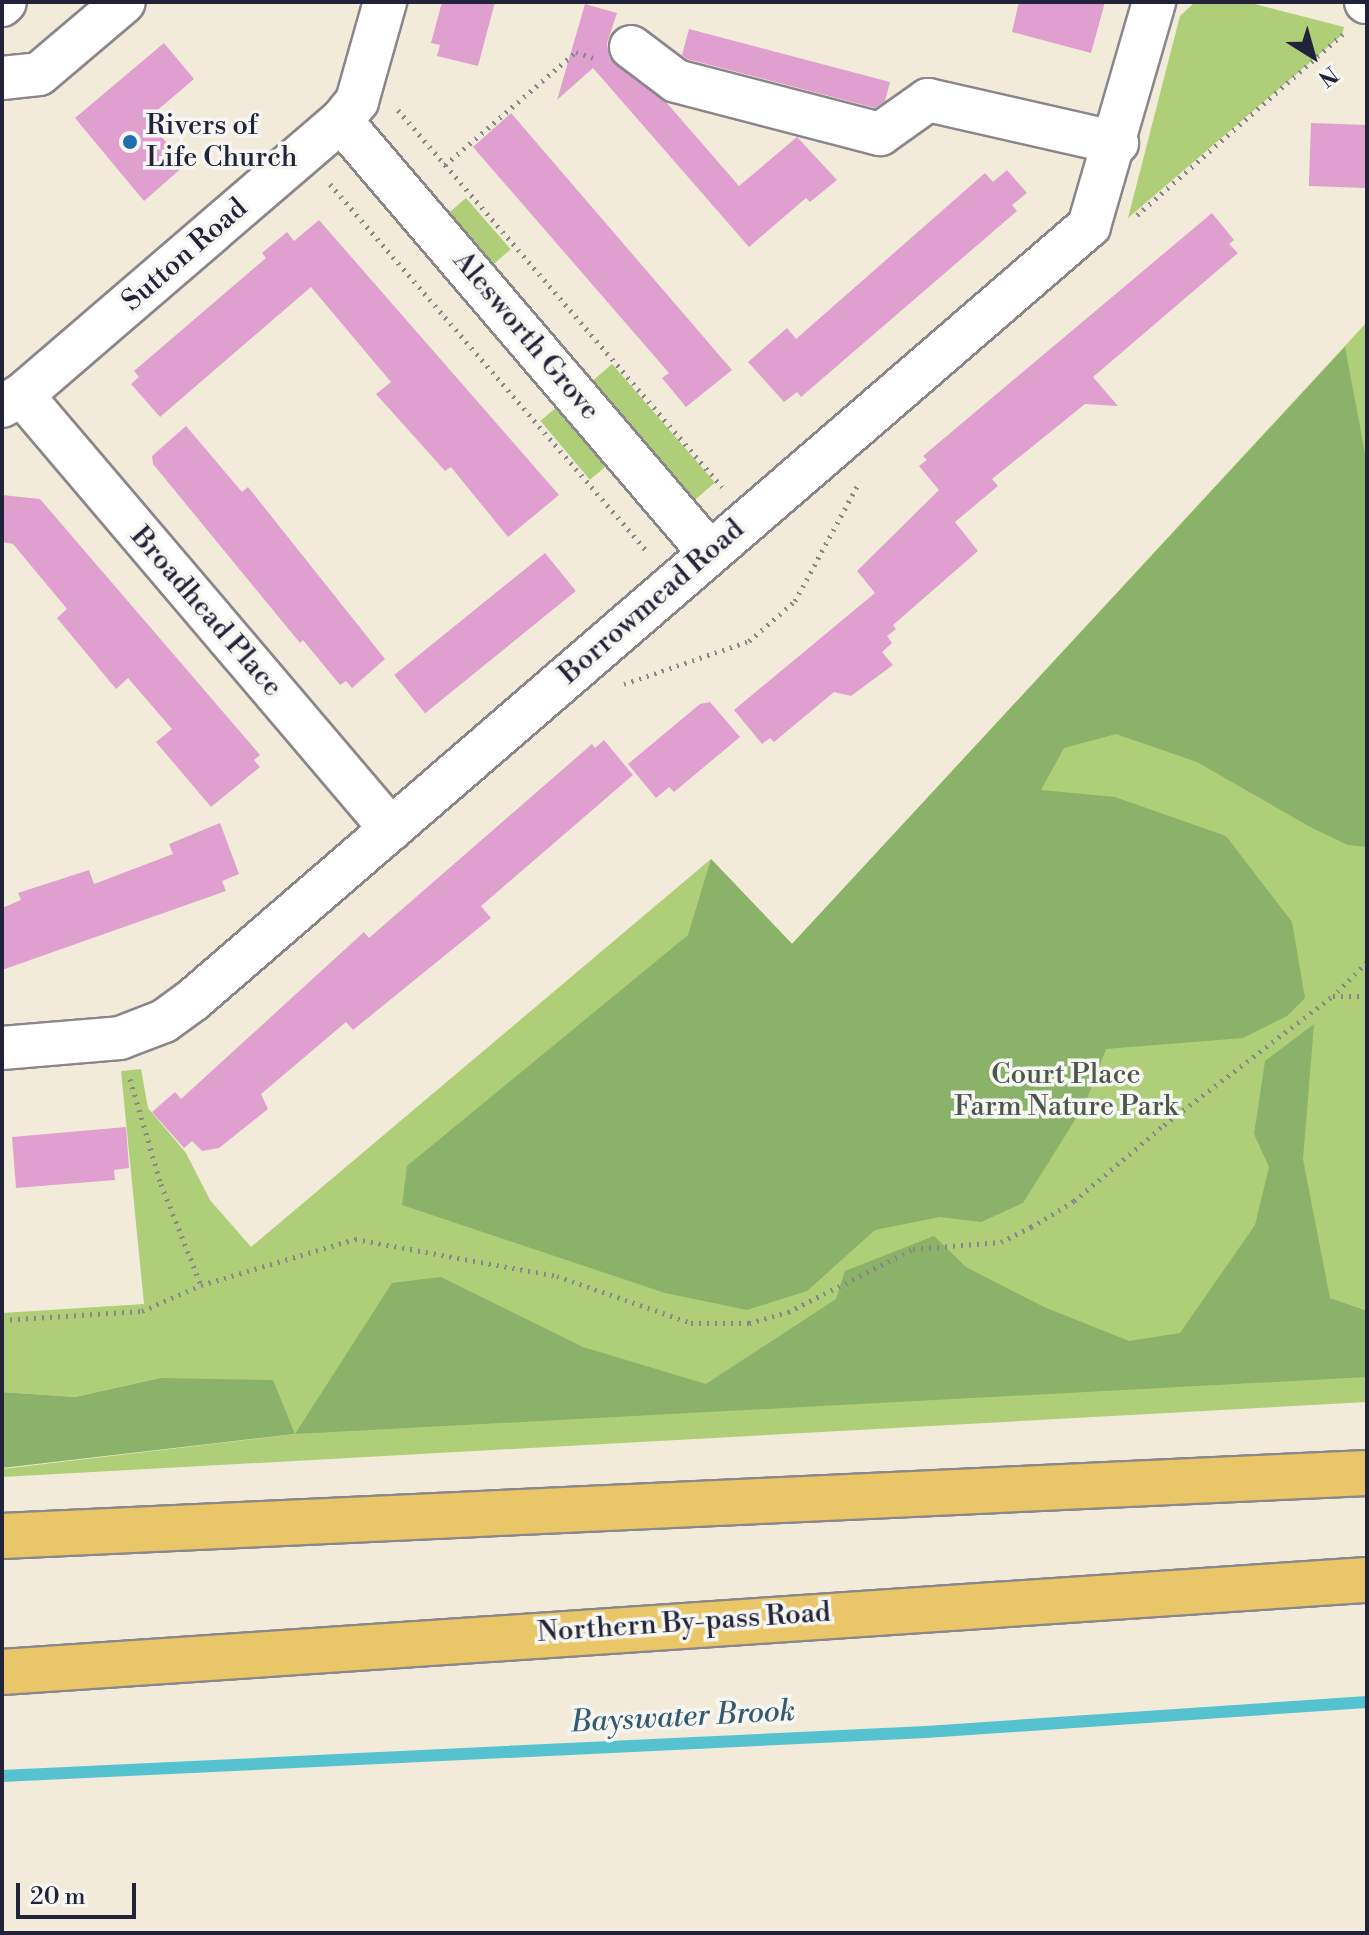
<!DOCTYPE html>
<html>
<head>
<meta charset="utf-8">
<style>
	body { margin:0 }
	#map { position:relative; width:1369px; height:1935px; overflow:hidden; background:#f3ebda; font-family:"Libre Bodoni",serif }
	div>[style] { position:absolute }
	.green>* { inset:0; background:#aecf77; transform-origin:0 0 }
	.forest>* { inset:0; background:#8ab268 }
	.stream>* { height:12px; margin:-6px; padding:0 6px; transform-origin:6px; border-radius:6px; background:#56c2cf }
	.building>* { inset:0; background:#dfa0d0; transform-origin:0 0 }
	.path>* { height:5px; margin-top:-2.5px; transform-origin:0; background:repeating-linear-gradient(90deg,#8a868a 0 2px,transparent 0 8px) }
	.roads { filter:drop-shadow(2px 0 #8a868a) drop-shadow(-2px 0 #8a868a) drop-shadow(0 2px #8a868a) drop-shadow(0 -2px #8a868a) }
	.minor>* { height:42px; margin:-21px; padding:0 21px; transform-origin:21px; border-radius:21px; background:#fff }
	.highway>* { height:44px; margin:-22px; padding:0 22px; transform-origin:22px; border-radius:22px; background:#e9c769 }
	.dots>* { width:22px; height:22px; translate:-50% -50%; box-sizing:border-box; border:4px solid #f6f6f2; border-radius:50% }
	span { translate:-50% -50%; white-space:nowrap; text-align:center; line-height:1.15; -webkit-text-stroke:7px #f6f6f2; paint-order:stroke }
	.poi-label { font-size:28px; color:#22223b }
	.left { translate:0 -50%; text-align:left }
	.street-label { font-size:28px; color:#22223b }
	.park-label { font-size:28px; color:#4c564d }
	.water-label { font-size:30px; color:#345a6f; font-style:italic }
	.frame { position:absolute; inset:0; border:4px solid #22223b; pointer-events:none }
	.north { position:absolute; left:1273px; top:16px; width:80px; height:80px; -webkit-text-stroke:6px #f6f6f2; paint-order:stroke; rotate:143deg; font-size:22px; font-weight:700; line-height:32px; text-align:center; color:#22223b }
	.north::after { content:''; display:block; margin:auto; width:28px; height:36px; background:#22223b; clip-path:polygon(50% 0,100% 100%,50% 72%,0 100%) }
	.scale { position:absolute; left:16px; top:1883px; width:120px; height:36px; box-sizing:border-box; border:4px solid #22223b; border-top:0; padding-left:10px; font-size:24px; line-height:28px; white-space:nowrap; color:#22223b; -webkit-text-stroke:6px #f6f6f2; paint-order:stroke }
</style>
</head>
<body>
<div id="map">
	<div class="green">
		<i style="clip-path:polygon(1195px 2px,1247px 2px,1344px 27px,1342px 35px,1128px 218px,1180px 16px)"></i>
		<i style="left:466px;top:198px;width:68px;height:26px;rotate:49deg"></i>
		<i style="clip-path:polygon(1367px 322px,1367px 1402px,2px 1477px,2px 1469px,295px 1434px,160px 1378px,75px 1397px,2px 1392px,2px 1313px,144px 1304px,121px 1071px,141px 1069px,148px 1108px,186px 1153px,210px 1200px,251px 1247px,711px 859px,792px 944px)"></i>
		<i style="left:612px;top:364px;width:157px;height:28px;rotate:49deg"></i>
		<i style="left:558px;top:406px;width:77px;height:23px;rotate:50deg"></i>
	</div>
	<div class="forest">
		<i style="clip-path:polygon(1345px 347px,1367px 464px,1367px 847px,1348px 845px,1312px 828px,1197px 762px,1116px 734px,1064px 748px,1041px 790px,1115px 797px,1226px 836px,1292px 922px,1305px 998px,1287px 1016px,1243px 1038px,1106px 1049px,1085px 1104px,1023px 1203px,981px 1222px,940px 1217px,875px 1230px,807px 1291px,747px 1310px,665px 1293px,402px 1205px,407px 1166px,688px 935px,711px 859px,792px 944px)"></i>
		<i style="clip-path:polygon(1314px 1024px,1303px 1159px,1330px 1298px,1367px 1311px,1367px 1377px,295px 1434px,2px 1468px,2px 1392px,75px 1397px,160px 1378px,273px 1380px,295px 1434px,392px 1283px,441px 1277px,583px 1347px,706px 1384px,836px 1299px,845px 1271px,934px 1236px,966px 1267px,1044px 1307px,1129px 1341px,1180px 1333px,1255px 1225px,1269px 1167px,1254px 1134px,1265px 1061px)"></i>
	</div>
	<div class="stream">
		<i style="left:2px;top:1776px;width:925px;rotate:-2.73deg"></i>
		<i style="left:926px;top:1732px;width:442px;rotate:-3.9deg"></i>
	</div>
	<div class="building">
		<i style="clip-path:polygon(442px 2px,495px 2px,478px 66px,437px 56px,440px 45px,431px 43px)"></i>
		<i style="clip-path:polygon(1019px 2px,1105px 2px,1091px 53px,1012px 32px)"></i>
		<i style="clip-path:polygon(585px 4px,617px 13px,607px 43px,609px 57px,666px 102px,739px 186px,797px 137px,837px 180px,810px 202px,806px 198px,749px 247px,593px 68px,557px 100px)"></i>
		<i style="clip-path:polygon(689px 29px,890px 82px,885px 101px,875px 108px,687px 59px,682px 55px)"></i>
		<i style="clip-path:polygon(164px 43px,194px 79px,147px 119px,185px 165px,144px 201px,75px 118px)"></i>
		<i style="clip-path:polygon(511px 113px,732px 370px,686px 407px,662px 378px,669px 373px,473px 147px)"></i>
		<i style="left:1367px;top:125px;width:63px;height:56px;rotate:92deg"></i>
		<i style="clip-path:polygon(1007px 170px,1027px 193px,1012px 205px,1017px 211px,801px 397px,797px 392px,784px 402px,748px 362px,787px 328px,796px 339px,985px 173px,993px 182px)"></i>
		<i style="clip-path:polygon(1212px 213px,1234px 240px,1229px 244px,1238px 253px,1093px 377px,1118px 406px,1085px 404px,992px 479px,998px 486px,955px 522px,978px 551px,893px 625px,896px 629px,887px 636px,892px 643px,882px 652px,893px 665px,851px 696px,834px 692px,774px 742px,770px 738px,762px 744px,734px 710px,875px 593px,857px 571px,939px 490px,919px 466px,927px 460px,923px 456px)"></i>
		<i style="clip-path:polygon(319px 220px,559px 495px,508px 537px,451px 467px,445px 471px,376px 394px,391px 382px,311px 287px,160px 417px,131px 384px,139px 377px,134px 371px,266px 258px,262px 253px,287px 232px,294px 241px)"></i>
		<i style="clip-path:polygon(186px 426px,242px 492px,248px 487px,385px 659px,352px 688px,346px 681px,340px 685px,303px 640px,300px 643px,153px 464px,152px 456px)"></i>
		<i style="clip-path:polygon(2px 495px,40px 499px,260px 755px,254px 760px,260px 767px,211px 807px,156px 742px,172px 729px,128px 678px,116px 689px,57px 618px,67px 609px,13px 544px,2px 542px)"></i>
		<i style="left:545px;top:553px;width:49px;height:194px;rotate:51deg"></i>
		<i style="clip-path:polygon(710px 702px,740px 737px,674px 792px,669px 787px,656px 798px,628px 764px,700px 704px)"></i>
		<i style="clip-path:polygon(604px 740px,633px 775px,481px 906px,491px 918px,353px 1030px,346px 1022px,261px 1094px,268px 1109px,219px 1148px,202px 1151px,192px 1141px,184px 1148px,152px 1112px,175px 1092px,181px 1099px,364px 932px,369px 938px,592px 744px,595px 748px)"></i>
		<i style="clip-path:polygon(220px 823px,239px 874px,222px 881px,226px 891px,2px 970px,2px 908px,21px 900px,18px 893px,89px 870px,94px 884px,173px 854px,169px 844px)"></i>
		<i style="clip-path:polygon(126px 1127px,129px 1168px,114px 1170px,115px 1180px,16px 1188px,12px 1137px)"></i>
	</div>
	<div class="path">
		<i style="left:398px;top:110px;width:497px;rotate:49.3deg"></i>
		<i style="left:445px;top:165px;width:173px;rotate:-40.8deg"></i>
		<i style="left:576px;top:52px;width:18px;rotate:19deg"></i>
		<i style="left:330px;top:184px;width:486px;rotate:49.2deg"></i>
		<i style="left:1137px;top:215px;width:274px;rotate:-41.3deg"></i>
		<i style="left:624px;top:684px;width:132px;rotate:-19deg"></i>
		<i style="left:749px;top:641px;width:61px;rotate:-41deg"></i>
		<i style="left:795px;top:601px;width:136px;rotate:-61.6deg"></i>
		<i style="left:1367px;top:962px;width:48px;rotate:135deg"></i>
		<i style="left:1333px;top:996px;width:34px"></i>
		<i style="left:130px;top:1079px;width:109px;rotate:73.6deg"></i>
		<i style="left:161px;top:1184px;width:109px;rotate:68.4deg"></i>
		<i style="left:2px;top:1320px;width:140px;rotate:-3.7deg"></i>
		<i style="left:142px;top:1311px;width:64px;rotate:-23.8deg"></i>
		<i style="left:201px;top:1285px;width:161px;rotate:-16.6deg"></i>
		<i style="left:355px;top:1239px;width:205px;rotate:10.4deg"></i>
		<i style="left:557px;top:1276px;width:142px;rotate:19.3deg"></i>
		<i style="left:691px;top:1323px;width:58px"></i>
		<i style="left:749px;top:1323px;width:41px;rotate:-15.8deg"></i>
		<i style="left:788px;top:1312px;width:140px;rotate:-26.7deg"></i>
		<i style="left:913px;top:1249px;width:88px;rotate:-4.5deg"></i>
		<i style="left:1001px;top:1242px;width:34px;rotate:-27deg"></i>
		<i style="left:1031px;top:1227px;width:50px;rotate:-31.2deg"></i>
		<i style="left:1074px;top:1201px;width:118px;rotate:-40.2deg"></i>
		<i style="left:1164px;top:1125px;width:213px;rotate:-37.4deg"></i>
	</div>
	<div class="roads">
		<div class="minor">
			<i style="left:1366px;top:2px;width:1px"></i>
			<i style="left:2px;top:5px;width:4px;rotate:-45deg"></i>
			<i style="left:631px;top:47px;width:56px;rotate:37.1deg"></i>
			<i style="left:676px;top:81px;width:211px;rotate:14.6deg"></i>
			<i style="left:880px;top:134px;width:59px;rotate:-35.3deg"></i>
			<i style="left:928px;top:100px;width:194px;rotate:12.8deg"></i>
			<i style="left:2px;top:78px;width:37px;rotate:-6deg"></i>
			<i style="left:39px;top:74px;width:111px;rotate:-40.3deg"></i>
			<i style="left:341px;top:121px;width:568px;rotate:49.5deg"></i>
			<i style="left:22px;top:395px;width:570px;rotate:49.63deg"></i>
			<i style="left:2px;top:406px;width:23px;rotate:-29deg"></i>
			<i style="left:22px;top:395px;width:421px;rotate:-40.7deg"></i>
			<i style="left:341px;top:121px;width:26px;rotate:-51deg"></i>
			<i style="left:357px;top:101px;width:103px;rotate:-74.2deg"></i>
			<i style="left:2px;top:1048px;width:118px;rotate:-4.8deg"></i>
			<i style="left:120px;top:1038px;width:47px;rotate:-21.1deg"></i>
			<i style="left:164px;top:1021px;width:37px;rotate:-36deg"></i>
			<i style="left:194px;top:999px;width:1183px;rotate:-40.82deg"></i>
			<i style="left:1089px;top:226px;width:233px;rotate:-73.8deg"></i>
		</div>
		<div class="highway">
			<i style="left:2px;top:1536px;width:1366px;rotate:-2.64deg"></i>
			<i style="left:2px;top:1672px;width:1368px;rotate:-3.86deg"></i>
		</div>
	</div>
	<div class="dots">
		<i style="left:130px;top:142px;background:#1f6fb2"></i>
	</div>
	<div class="poi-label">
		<span class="left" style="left:146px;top:142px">Rivers of<br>Life Church</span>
	</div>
	<div class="street-label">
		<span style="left:185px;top:255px;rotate:-41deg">Sutton Road</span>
		<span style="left:526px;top:336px;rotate:50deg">Alesworth Grove</span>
		<span style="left:652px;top:602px;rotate:-41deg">Borrowmead Road</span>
		<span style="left:206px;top:612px;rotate:49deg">Broadhead Place</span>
		<span style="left:684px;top:1623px;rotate:-4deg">Northern By-pass Road</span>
	</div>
	<div class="park-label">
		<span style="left:1066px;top:1091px">Court Place<br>Farm Nature Park</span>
	</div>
	<div class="water-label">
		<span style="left:683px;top:1717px;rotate:-3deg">Bayswater Brook</span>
	</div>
	<div class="frame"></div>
	<div class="north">N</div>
	<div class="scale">20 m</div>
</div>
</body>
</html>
